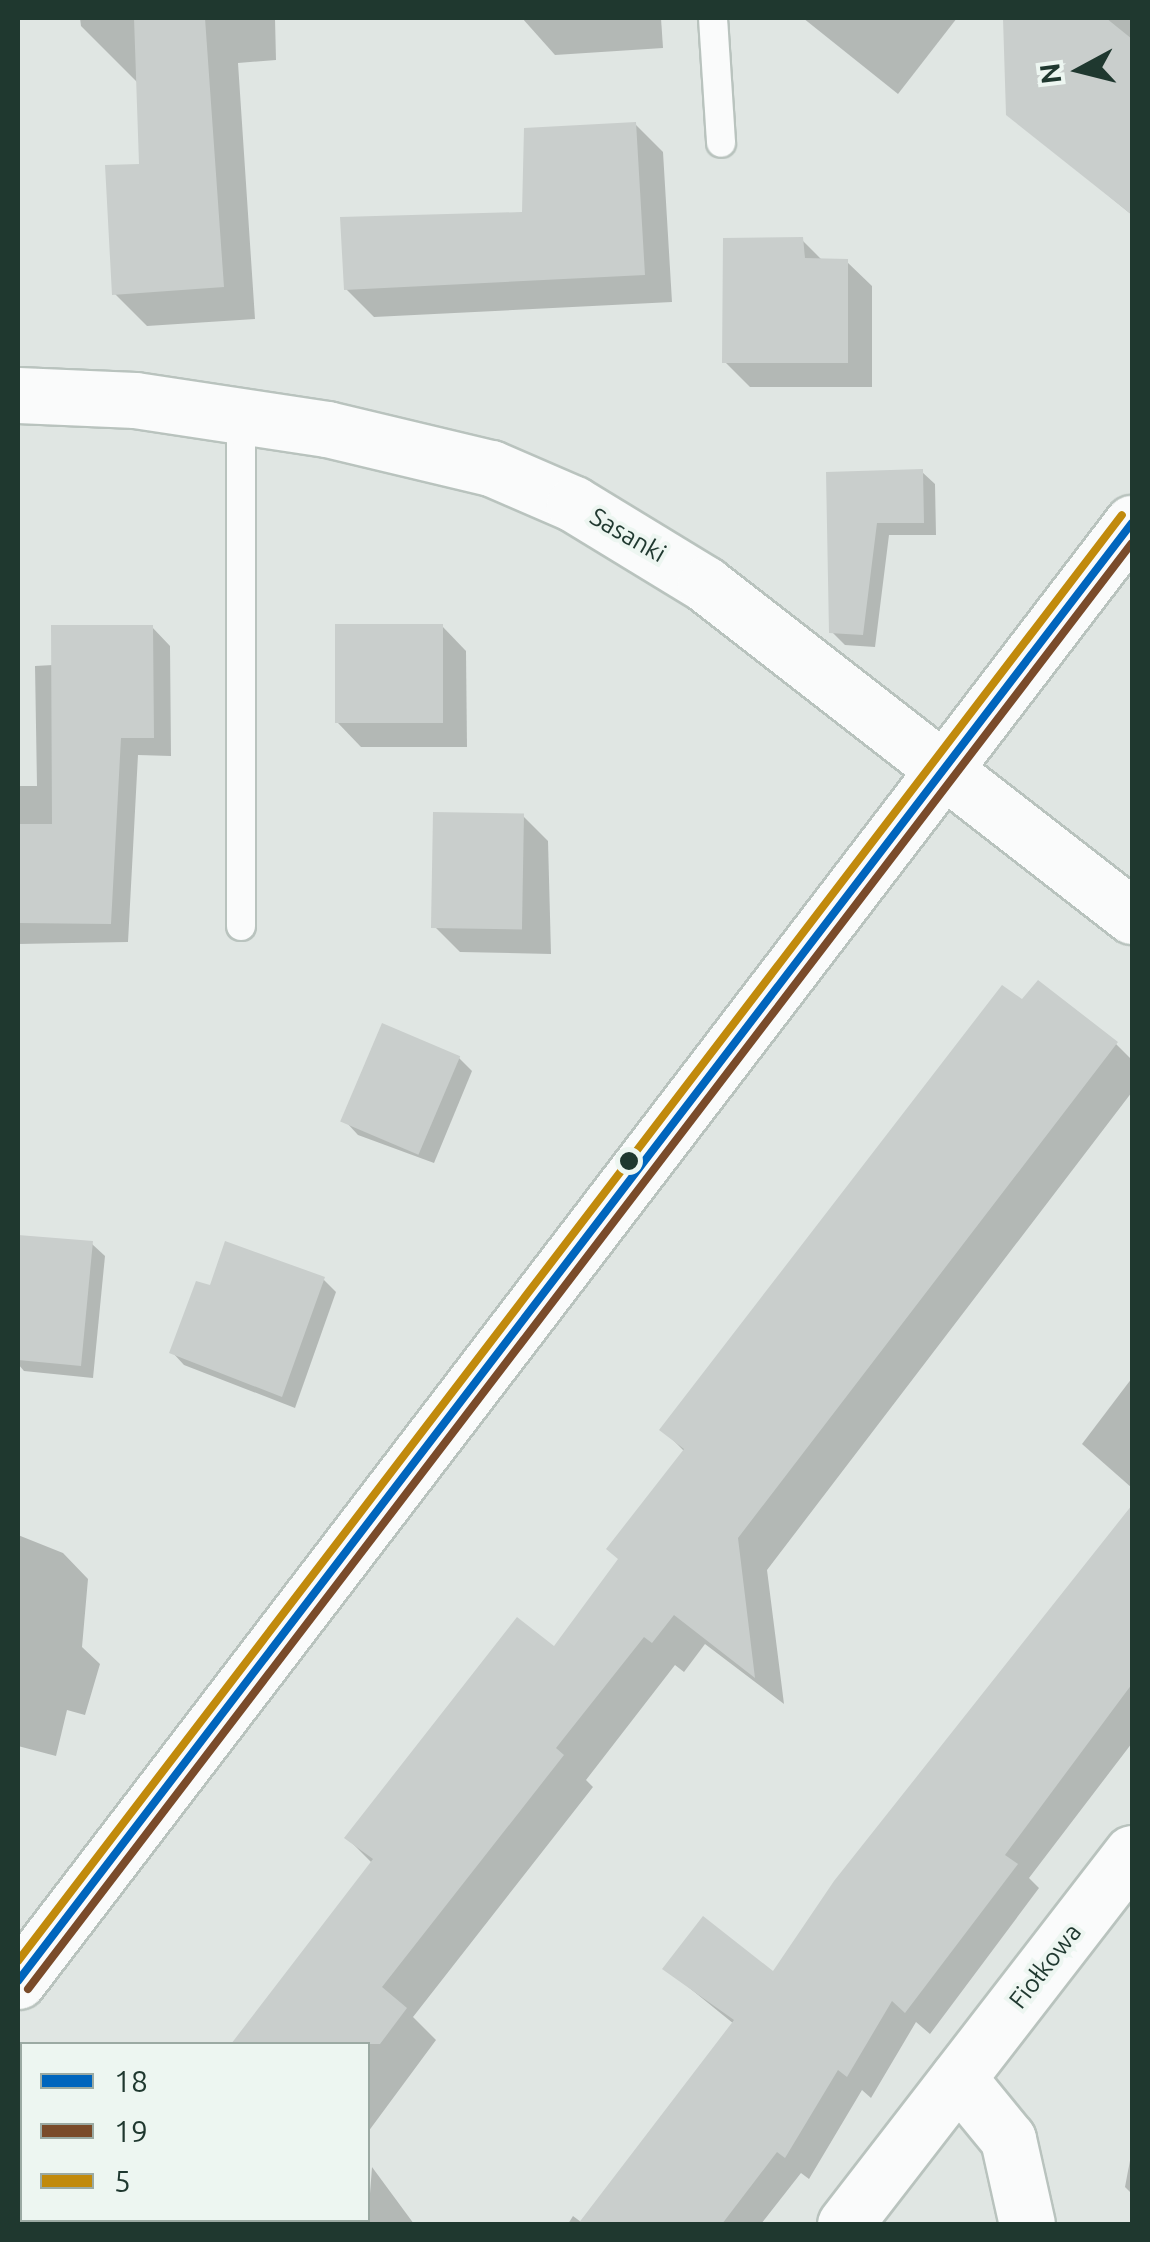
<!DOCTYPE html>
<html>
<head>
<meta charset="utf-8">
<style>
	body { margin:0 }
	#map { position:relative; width:1150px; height:2242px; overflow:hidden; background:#e0e6e3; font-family:Ubuntu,sans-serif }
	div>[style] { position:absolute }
	.shadow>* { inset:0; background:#0003 }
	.building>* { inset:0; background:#c9cecc; transform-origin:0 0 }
	.roads { filter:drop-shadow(2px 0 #b9c3be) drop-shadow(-2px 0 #b9c3be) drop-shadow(0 2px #b9c3be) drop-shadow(0 -2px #b9c3be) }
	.lane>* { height:28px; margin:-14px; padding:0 14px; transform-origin:14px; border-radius:14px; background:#fafbfb }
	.street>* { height:55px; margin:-27.5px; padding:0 27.5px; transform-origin:27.5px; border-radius:27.5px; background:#fafbfb }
	.secondary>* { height:55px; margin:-27.5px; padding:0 27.5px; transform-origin:27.5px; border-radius:27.5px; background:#fafbfb }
	.bus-1>* { height:8px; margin:-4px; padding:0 4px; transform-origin:4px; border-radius:4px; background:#0065bd }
	.bus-2>* { height:8px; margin:-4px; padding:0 4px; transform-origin:4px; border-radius:4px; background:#7a4b2a }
	.bus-3>* { height:8px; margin:-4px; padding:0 4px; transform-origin:4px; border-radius:4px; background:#c18a0c }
	.dots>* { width:28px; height:28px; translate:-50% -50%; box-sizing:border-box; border:5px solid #edf6f1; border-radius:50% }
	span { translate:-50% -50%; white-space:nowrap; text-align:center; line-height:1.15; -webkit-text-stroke:8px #edf6f1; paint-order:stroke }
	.street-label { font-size:25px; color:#1f382f }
	.frame { position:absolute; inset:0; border:20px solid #1f382f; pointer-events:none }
	.legend { position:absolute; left:20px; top:2042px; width:350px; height:180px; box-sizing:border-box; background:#edf6f1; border:2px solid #9baaa3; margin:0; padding:12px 18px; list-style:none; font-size:30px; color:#1f382f }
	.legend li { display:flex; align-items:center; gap:20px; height:50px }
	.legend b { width:50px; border:2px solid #9baaa3 }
	.north { position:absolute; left:1030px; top:20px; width:100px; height:100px; -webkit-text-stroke:8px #edf6f1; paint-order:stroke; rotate:263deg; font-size:28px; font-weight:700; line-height:40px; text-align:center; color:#1f382f }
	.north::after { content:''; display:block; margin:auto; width:35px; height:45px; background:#1f382f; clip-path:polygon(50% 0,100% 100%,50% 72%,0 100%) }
</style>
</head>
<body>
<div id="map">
	<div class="shadow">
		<i style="clip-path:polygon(80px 18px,275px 18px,276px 60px,238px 63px,255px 319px,147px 326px,115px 294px,142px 166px,137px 82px,81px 26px)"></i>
		<i style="clip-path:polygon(522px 18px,661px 18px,663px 48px,555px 55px)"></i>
		<i style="clip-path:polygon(803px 18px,957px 18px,898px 94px)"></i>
		<i style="clip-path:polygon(1041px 18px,1132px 18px,1132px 215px,1009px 114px,1007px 62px)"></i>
		<i style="clip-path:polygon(635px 124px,663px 152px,672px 302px,374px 317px,346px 289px,524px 215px)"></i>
		<i style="clip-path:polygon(802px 240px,823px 261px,846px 261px,872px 286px,872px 387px,750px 387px,725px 362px)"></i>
		<i style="clip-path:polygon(922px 472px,935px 484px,936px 535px,889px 535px,875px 647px,845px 645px,832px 632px,829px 474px)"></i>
		<i style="clip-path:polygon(442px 626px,466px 651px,467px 747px,361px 747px,337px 722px)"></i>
		<i style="clip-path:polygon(152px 627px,170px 646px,171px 756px,138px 755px,128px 942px,18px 944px,18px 786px,37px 786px,35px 666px,53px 665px)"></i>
		<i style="clip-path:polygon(523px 816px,548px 841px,551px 954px,460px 952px,435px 927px)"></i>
		<i style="clip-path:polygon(1022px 1003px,1116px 1044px,1132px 1060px,1132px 1092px,767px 1570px,784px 1704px,705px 1644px,684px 1672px,675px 1665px,586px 1780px,593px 1787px,413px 2017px,436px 2040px,368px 2132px,368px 2044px,256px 2044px,373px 1864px,347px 1838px,554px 1649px,620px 1560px,685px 1452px,662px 1429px)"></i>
		<i style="clip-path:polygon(459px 1058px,472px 1071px,434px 1163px,358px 1135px,346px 1122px)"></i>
		<i style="clip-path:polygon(21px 1238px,92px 1244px,105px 1256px,93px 1378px,24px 1371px,18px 1364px)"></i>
		<i style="clip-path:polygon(323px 1279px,336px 1292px,295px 1408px,184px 1365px,172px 1352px,212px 1288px)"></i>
		<i style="clip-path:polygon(1132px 1378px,1132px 1488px,1082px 1444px)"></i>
		<i style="clip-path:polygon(1132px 1508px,1132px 1743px,1029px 1878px,1039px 1888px,930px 2034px,916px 2022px,871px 2098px,862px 2090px,809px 2179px,801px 2173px,761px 2224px,568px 2224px,573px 2216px,581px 2222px,734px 2024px,666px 1969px,774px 1974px,836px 1882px)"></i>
		<i style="clip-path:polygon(18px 1535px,63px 1553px,88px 1579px,82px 1647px,100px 1664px,85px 1715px,67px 1710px,56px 1756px,18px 1746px)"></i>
		<i style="clip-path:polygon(1132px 2150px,1132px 2194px,1125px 2187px)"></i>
		<i style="clip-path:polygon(372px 2167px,414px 2224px,282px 2224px,368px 2220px)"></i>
	</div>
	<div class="building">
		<i style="clip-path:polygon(134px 18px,205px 18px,224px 287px,112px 295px,105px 165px,139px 164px)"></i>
		<i style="clip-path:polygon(1003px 18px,1106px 18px,1132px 39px,1132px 215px,1006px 115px)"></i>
		<i style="clip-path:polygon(636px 122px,645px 275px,344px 290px,340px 217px,522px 212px,524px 128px)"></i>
		<i style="clip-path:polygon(803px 237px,805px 258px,848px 259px,848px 363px,722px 363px,723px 238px)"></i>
		<i style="clip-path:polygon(923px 469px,924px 523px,877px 523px,863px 635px,829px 633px,826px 472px)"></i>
		<i style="left:335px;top:624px;width:108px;height:99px"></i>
		<i style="clip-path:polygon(51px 625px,153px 625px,154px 738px,121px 738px,111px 924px,18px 923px,18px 824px,52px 824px)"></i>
		<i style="left:433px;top:812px;width:91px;height:116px;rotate:1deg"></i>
		<i style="clip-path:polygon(1038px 980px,1118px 1042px,738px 1538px,755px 1678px,674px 1615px,652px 1643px,644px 1637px,556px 1748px,564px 1755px,382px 1987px,407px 2008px,380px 2044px,231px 2044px,373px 1859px,344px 1838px,517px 1617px,554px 1646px,618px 1559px,606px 1549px,684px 1449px,659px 1430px,1002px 985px,1022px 999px)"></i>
		<i style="left:382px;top:1023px;width:85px;height:107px;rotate:23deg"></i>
		<i style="clip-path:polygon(18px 1235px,93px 1241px,81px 1366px,18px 1360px)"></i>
		<i style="clip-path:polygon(225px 1241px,325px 1277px,282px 1397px,169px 1353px,196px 1281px,210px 1285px)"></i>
		<i style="clip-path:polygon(1132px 1505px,1132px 1684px,1005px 1855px,1018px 1864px,905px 2013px,892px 2001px,847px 2077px,838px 2070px,785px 2158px,777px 2152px,722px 2224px,578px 2224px,734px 2020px,662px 1969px,703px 1916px,773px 1971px,834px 1881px)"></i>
	</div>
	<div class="roads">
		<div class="lane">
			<i style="left:713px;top:18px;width:125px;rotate:86.3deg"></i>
			<i style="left:241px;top:415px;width:511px;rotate:90deg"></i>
		</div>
		<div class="street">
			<i style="left:18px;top:395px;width:117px;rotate:2.4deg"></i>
			<i style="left:135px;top:400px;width:194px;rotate:8.6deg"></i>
			<i style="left:327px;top:429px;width:169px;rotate:13.4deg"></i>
			<i style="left:491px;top:468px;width:90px;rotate:23.4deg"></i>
			<i style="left:574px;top:504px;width:153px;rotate:31.4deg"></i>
			<i style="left:705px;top:584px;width:541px;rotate:37.87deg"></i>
			<i style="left:958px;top:2078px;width:79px;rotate:50.7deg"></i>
			<i style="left:1008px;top:2139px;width:87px;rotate:77.4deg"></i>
			<i style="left:845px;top:2224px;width:469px;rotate:-52.3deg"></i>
		</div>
		<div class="secondary">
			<i style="left:18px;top:1981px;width:1835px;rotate:-52.62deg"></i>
		</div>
	</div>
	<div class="bus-1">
		<i style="left:18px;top:1981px;width:1835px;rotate:-52.62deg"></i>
	</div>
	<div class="bus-2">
		<i style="left:28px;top:1989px;width:1819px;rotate:-52.64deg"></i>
	</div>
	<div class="bus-3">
		<i style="left:18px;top:1961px;width:1819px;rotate:-52.64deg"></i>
	</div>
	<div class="dots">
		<i style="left:629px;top:1161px;background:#1f382f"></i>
	</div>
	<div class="street-label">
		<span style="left:628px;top:535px;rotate:30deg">Sasanki</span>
		<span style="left:1045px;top:1966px;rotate:-52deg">Fiołkowa</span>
	</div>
	<div class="frame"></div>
	<ul class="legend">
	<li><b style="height:12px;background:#0065bd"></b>18</li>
	<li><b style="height:12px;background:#7a4b2a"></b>19</li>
	<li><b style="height:12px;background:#c18a0c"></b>5</li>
	</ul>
	<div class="north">N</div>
</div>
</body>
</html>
